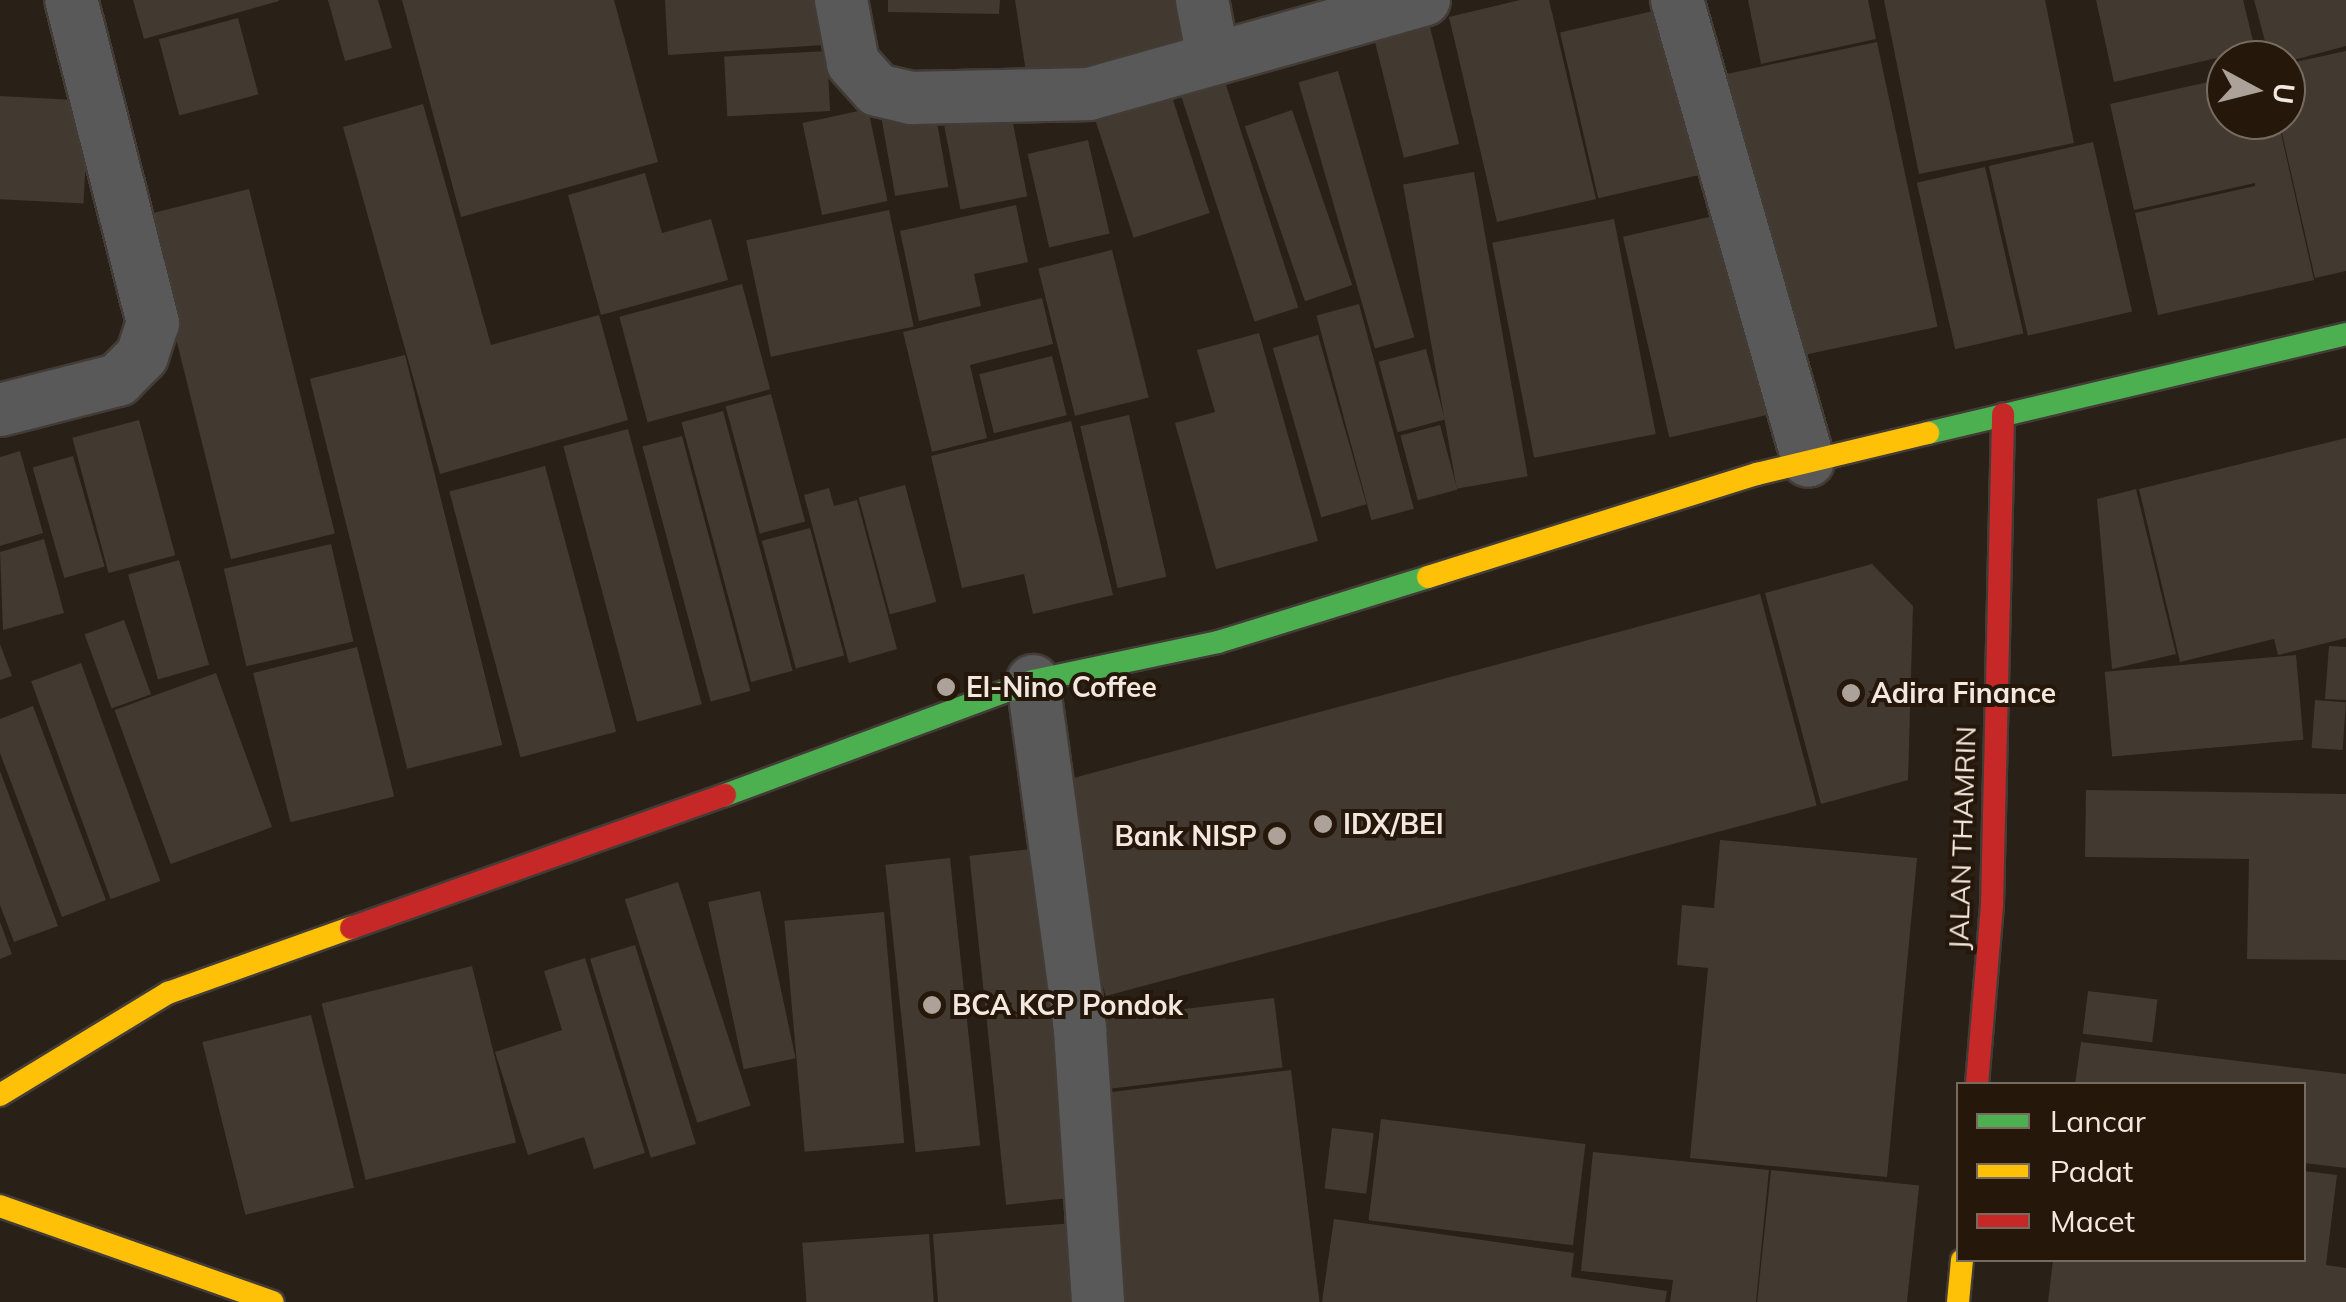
<!DOCTYPE html>
<html>
<head>
<meta charset="utf-8">
<style>
	body { margin:0 }
	#map { position:relative; width:2346px; height:1302px; overflow:hidden; background:#292018; font-family:Mulish,sans-serif }
	div>[style] { position:absolute }
	.building>* { inset:0; background:#423930; transform-origin:0 0 }
	.roads { filter:drop-shadow(2px 0 #433c36) drop-shadow(-2px 0 #433c36) drop-shadow(0 2px #433c36) drop-shadow(0 -2px #433c36) }
	.street>* { height:52px; margin:-26px; padding:0 26px; transform-origin:26px; border-radius:26px; background:#5a595a }
	.fast>* { height:22px; margin:-11px; padding:0 11px; transform-origin:11px; border-radius:11px; background:#4caf50 }
	.slow>* { height:22px; margin:-11px; padding:0 11px; transform-origin:11px; border-radius:11px; background:#ffc107 }
	.jam>* { height:22px; margin:-11px; padding:0 11px; transform-origin:11px; border-radius:11px; background:#c62828 }
	.dots>* { width:28px; height:28px; translate:-50% -50%; box-sizing:border-box; border:5px solid #251709; border-radius:50% }
	span { translate:-50% -50%; white-space:nowrap; text-align:center; line-height:1.15; -webkit-text-stroke:8px #251709; paint-order:stroke }
	.poi-label { font-size:28px; color:#f2e8df; font-weight:700 }
	.left { translate:0 -50%; text-align:left }
	.right { translate:-100% -50%; text-align:right }
	.street-label { font-size:28px; color:#f2e8df }
	.legend { position:absolute; left:1956px; top:1082px; width:350px; height:180px; box-sizing:border-box; background:#251709; border:2px solid #776b5f; margin:0; padding:12px 18px; list-style:none; font-size:30px; color:#f2e8df }
	.legend li { display:flex; align-items:center; gap:20px; height:50px }
	.legend b { width:50px; border:2px solid #776b5f }
	.north { position:absolute; left:2206px; top:40px; width:100px; height:100px; box-sizing:border-box; background:#251709; border:2px solid #776b5f; border-radius:50%; rotate:97deg; font-size:28px; font-weight:700; line-height:40px; text-align:center; color:#f2e8df }
	.north::after { content:''; display:block; margin:auto; width:35px; height:45px; background:#aca299; clip-path:polygon(50% 0,100% 100%,50% 72%,0 100%) }
</style>
</head>
<body>
<div id="map">
	<div class="building">
		<i style="clip-path:polygon(133px 0,279px 0,279px 1px,144px 39px)"></i>
		<i style="clip-path:polygon(328px 0,378px 0,392px 48px,345px 61px)"></i>
		<i style="clip-path:polygon(402px 0,614px 0,658px 162px,461px 217px)"></i>
		<i style="clip-path:polygon(665px 0,821px 0,824px 45px,668px 55px)"></i>
		<i style="clip-path:polygon(888px 0,1000px 0,999px 14px,888px 12px)"></i>
		<i style="clip-path:polygon(1015px 0,1185px 0,1193px 55px,1027px 79px)"></i>
		<i style="clip-path:polygon(1520px 0,1549px 0,1596px 199px,1497px 222px,1449px 17px)"></i>
		<i style="clip-path:polygon(1748px 0,1868px 0,1876px 39px,1761px 64px)"></i>
		<i style="clip-path:polygon(1884px 0,2045px 0,2074px 143px,1919px 174px)"></i>
		<i style="clip-path:polygon(2096px 0,2243px 0,2255px 49px,2114px 82px)"></i>
		<i style="clip-path:polygon(2254px 0,2346px 0,2346px 46px,2286px 62px,2270px 60px)"></i>
		<i style="left:1675px;top:6px;width:170px;height:118px;rotate:77deg"></i>
		<i style="left:1427px;top:15px;width:133px;height:57px;rotate:76deg"></i>
		<i style="left:238px;top:18px;width:79px;height:82px;rotate:75deg"></i>
		<i style="left:1877px;top:42px;width:291px;height:155px;rotate:78deg"></i>
		<i style="left:827px;top:51px;width:60px;height:103px;rotate:87deg"></i>
		<i style="clip-path:polygon(2346px 51px,2346px 271px,2315px 278px,2279px 120px,2286px 120px,2286px 64px)"></i>
		<i style="left:1338px;top:71px;width:277px;height:41px;rotate:74deg"></i>
		<i style="clip-path:polygon(2226px 78px,2226px 120px,2278px 120px,2314px 280px,2158px 315px,2135px 213px,2255px 186px,2255px 183px,2134px 210px,2110px 104px)"></i>
		<i style="left:1225px;top:82px;width:237px;height:46px;rotate:72deg"></i>
		<i style="left:0;top:96px;width:89px;height:103px;rotate:3deg"></i>
		<i style="left:1172px;top:97px;width:122px;height:80px;rotate:72deg"></i>
		<i style="clip-path:polygon(423px 104px,491px 345px,599px 315px,628px 420px,440px 474px,343px 127px)"></i>
		<i style="left:934px;top:105px;width:83px;height:54px;rotate:80deg"></i>
		<i style="left:868px;top:109px;width:94px;height:67px;rotate:78deg"></i>
		<i style="left:1292px;top:110px;width:185px;height:50px;rotate:71deg"></i>
		<i style="left:1011px;top:113px;width:85px;height:68px;rotate:79deg"></i>
		<i style="left:1088px;top:140px;width:96px;height:62px;rotate:77deg"></i>
		<i style="left:2093px;top:142px;width:174px;height:107px;rotate:77deg"></i>
		<i style="left:1985px;top:167px;width:171px;height:70px;rotate:77deg"></i>
		<i style="left:1474px;top:172px;width:309px;height:72px;rotate:80deg"></i>
		<i style="clip-path:polygon(645px 173px,662px 233px,711px 219px,728px 280px,601px 315px,568px 195px)"></i>
		<i style="left:249px;top:189px;width:355px;height:107px;rotate:76deg"></i>
		<i style="clip-path:polygon(1016px 205px,1028px 262px,974px 274px,981px 306px,919px 321px,900px 231px)"></i>
		<i style="left:889px;top:210px;width:119px;height:146px;rotate:78deg"></i>
		<i style="left:1735px;top:211px;width:206px;height:115px;rotate:77deg"></i>
		<i style="left:1614px;top:219px;width:219px;height:124px;rotate:79deg"></i>
		<i style="left:1112px;top:250px;width:152px;height:76px;rotate:76deg"></i>
		<i style="left:742px;top:284px;width:109px;height:127px;rotate:75deg"></i>
		<i style="clip-path:polygon(1042px 298px,1053px 344px,970px 365px,987px 438px,932px 452px,903px 332px)"></i>
		<i style="left:1359px;top:304px;width:212px;height:44px;rotate:75deg"></i>
		<i style="clip-path:polygon(1259px 333px,1318px 541px,1216px 569px,1175px 423px,1215px 412px,1197px 350px)"></i>
		<i style="left:1318px;top:335px;width:176px;height:47px;rotate:74deg"></i>
		<i style="left:1426px;top:349px;width:73px;height:49px;rotate:75deg"></i>
		<i style="left:405px;top:355px;width:402px;height:98px;rotate:76deg"></i>
		<i style="left:1052px;top:356px;width:61px;height:75px;rotate:76deg"></i>
		<i style="left:771px;top:394px;width:132px;height:47px;rotate:75deg"></i>
		<i style="left:723px;top:411px;width:269px;height:43px;rotate:75deg"></i>
		<i style="left:1129px;top:415px;width:166px;height:50px;rotate:77deg"></i>
		<i style="left:139px;top:420px;width:140px;height:69px;rotate:75deg"></i>
		<i style="clip-path:polygon(1071px 421px,1113px 595px,1033px 614px,1024px 574px,962px 588px,931px 456px)"></i>
		<i style="left:1440px;top:425px;width:67px;height:41px;rotate:75deg"></i>
		<i style="left:628px;top:429px;width:285px;height:67px;rotate:75deg"></i>
		<i style="left:682px;top:436px;width:264px;height:41px;rotate:75deg"></i>
		<i style="clip-path:polygon(2346px 438px,2346px 638px,2278px 655px,2274px 639px,2180px 662px,2139px 489px)"></i>
		<i style="clip-path:polygon(20px 451px,43px 533px,0 546px,0 457px)"></i>
		<i style="left:73px;top:456px;width:115px;height:42px;rotate:74deg"></i>
		<i style="left:545px;top:466px;width:275px;height:99px;rotate:75deg"></i>
		<i style="left:905px;top:485px;width:121px;height:48px;rotate:75deg"></i>
		<i style="clip-path:polygon(829px 488px,834px 506px,857px 500px,897px 649px,849px 663px,804px 495px)"></i>
		<i style="clip-path:polygon(2136px 489px,2176px 654px,2112px 669px,2097px 499px)"></i>
		<i style="left:810px;top:528px;width:132px;height:50px;rotate:75deg"></i>
		<i style="clip-path:polygon(44px 539px,64px 613px,3px 630px,0 552px)"></i>
		<i style="left:331px;top:544px;width:100px;height:110px;rotate:77deg"></i>
		<i style="left:179px;top:560px;width:109px;height:53px;rotate:74deg"></i>
		<i style="clip-path:polygon(1872px 564px,1913px 606px,1908px 780px,1821px 804px,1765px 593px)"></i>
		<i style="left:1760px;top:594px;width:219px;height:736px;rotate:75deg"></i>
		<i style="left:124px;top:620px;width:79px;height:42px;rotate:70deg"></i>
		<i style="clip-path:polygon(0 644px,12px 676px,0 680px)"></i>
		<i style="clip-path:polygon(2329px 646px,2346px 647px,2346px 700px,2325px 699px)"></i>
		<i style="left:357px;top:647px;width:154px;height:107px;rotate:76deg"></i>
		<i style="left:2296px;top:655px;width:85px;height:192px;rotate:85deg"></i>
		<i style="left:81px;top:663px;width:232px;height:53px;rotate:70deg"></i>
		<i style="left:216px;top:673px;width:164px;height:108px;rotate:70deg"></i>
		<i style="left:2315px;top:700px;width:31px;height:48px;rotate:4deg"></i>
		<i style="clip-path:polygon(33px 706px,106px 900px,62px 917px,0 753px,0 719px)"></i>
		<i style="clip-path:polygon(0 771px,58px 926px,14px 942px,0 905px)"></i>
		<i style="clip-path:polygon(2086px 790px,2346px 794px,2346px 960px,2247px 959px,2249px 859px,2085px 857px)"></i>
		<i style="clip-path:polygon(1720px 840px,1917px 858px,1887px 1177px,1690px 1158px,1708px 968px,1677px 965px,1682px 905px,1714px 908px)"></i>
		<i style="left:1042px;top:848px;width:351px;height:73px;rotate:84deg"></i>
		<i style="left:950px;top:858px;width:289px;height:65px;rotate:84deg"></i>
		<i style="left:678px;top:882px;width:235px;height:56px;rotate:72deg"></i>
		<i style="left:760px;top:891px;width:171px;height:53px;rotate:78deg"></i>
		<i style="left:884px;top:912px;width:232px;height:100px;rotate:85deg"></i>
		<i style="clip-path:polygon(0 922px,12px 954px,0 959px)"></i>
		<i style="left:635px;top:945px;width:208px;height:47px;rotate:73deg"></i>
		<i style="clip-path:polygon(585px 958px,645px 1153px,594px 1169px,584px 1137px,528px 1155px,495px 1052px,562px 1030px,544px 971px)"></i>
		<i style="left:472px;top:966px;width:182px;height:155px;rotate:76deg"></i>
		<i style="left:2088px;top:991px;width:70px;height:43px;rotate:7deg"></i>
		<i style="left:1274px;top:998px;width:70px;height:182px;rotate:83deg"></i>
		<i style="left:311px;top:1015px;width:178px;height:112px;rotate:76deg"></i>
		<i style="clip-path:polygon(2081px 1042px,2346px 1074px,2346px 1168px,2304px 1163px,2304px 1084px,2075px 1084px)"></i>
		<i style="left:1291px;top:1070px;width:234px;height:195px;rotate:83deg"></i>
		<i style="left:1381px;top:1119px;width:206px;height:102px;rotate:7deg"></i>
		<i style="left:1332px;top:1128px;width:42px;height:61px;rotate:7deg"></i>
		<i style="clip-path:polygon(1593px 1152px,1769px 1170px,1756px 1302px,1670px 1302px,1673px 1280px,1581px 1271px)"></i>
		<i style="left:1771px;top:1170px;width:149px;height:133px;rotate:6deg"></i>
		<i style="clip-path:polygon(2304px 1171px,2337px 1175px,2326px 1265px,2346px 1268px,2346px 1302px,2048px 1302px,2053px 1260px,2304px 1260px)"></i>
		<i style="clip-path:polygon(1334px 1219px,1574px 1253px,1571px 1277px,1667px 1291px,1665px 1302px,1322px 1302px)"></i>
		<i style="clip-path:polygon(1074px 1223px,1079px 1302px,938px 1302px,933px 1234px)"></i>
		<i style="left:929px;top:1234px;width:68px;height:127px;rotate:86deg"></i>
	</div>
	<div class="roads">
		<div class="street">
			<i style="left:841px;top:0;width:64px;rotate:79.2deg"></i>
			<i style="left:853px;top:63px;width:36px;rotate:48deg"></i>
			<i style="left:877px;top:90px;width:36px;rotate:13deg"></i>
			<i style="left:912px;top:98px;width:177px;rotate:-1.3deg"></i>
			<i style="left:1089px;top:94px;width:348px;rotate:-15.7deg"></i>
			<i style="left:1202px;top:0;width:58px;rotate:79.1deg"></i>
			<i style="left:1677px;top:0;width:479px;rotate:74.1deg"></i>
			<i style="left:0;top:410px;width:122px;rotate:-14.3deg"></i>
			<i style="left:118px;top:380px;width:34px;rotate:-45deg"></i>
			<i style="left:142px;top:356px;width:35px;rotate:-72deg"></i>
			<i style="left:153px;top:323px;width:333px;rotate:-104.2deg"></i>
			<i style="left:1033px;top:681px;width:352px;rotate:82.3deg"></i>
			<i style="left:1080px;top:1030px;width:273px;rotate:86.2deg"></i>
		</div>
		<div class="fast">
			<i style="left:1928px;top:433px;width:430px;rotate:-13.3deg"></i>
			<i style="left:725px;top:795px;width:328px;rotate:-20.3deg"></i>
			<i style="left:1033px;top:681px;width:189px;rotate:-11.9deg"></i>
			<i style="left:1218px;top:642px;width:220px;rotate:-17.2deg"></i>
		</div>
		<div class="slow">
			<i style="left:1428px;top:577px;width:345px;rotate:-17.4deg"></i>
			<i style="left:1757px;top:474px;width:176px;rotate:-13.5deg"></i>
			<i style="left:0;top:1095px;width:197px;rotate:-31.3deg"></i>
			<i style="left:168px;top:993px;width:194px;rotate:-19.6deg"></i>
			<i style="left:0;top:1206px;width:289px;rotate:19.4deg"></i>
			<i style="left:1958px;top:1302px;width:42px;rotate:-84.6deg"></i>
		</div>
		<div class="jam">
			<i style="left:351px;top:928px;width:397px;rotate:-19.6deg"></i>
			<i style="left:1977px;top:1084px;width:180px;rotate:-85.2deg"></i>
			<i style="left:1992px;top:905px;width:491px;rotate:-88.7deg"></i>
		</div>
	</div>
	<div class="dots">
		<i style="left:946px;top:687px;background:#aca299"></i>
		<i style="left:1851px;top:693px;background:#aca299"></i>
		<i style="left:1323px;top:824px;background:#aca299"></i>
		<i style="left:1277px;top:836px;background:#aca299"></i>
		<i style="left:932px;top:1005px;background:#aca299"></i>
	</div>
	<div class="poi-label">
		<span class="left" style="left:966px;top:687px">El-Nino Coffee</span>
		<span class="left" style="left:1871px;top:693px">Adira Finance</span>
		<span class="left" style="left:1343px;top:824px">IDX/BEI</span>
		<span class="right" style="left:1257px;top:836px">Bank NISP</span>
		<span class="left" style="left:952px;top:1005px">BCA KCP Pondok</span>
	</div>
	<div class="street-label">
		<span style="left:1962px;top:838px;rotate:-88deg">JALAN THAMRIN</span>
	</div>
	<ul class="legend">
	<li><b style="height:12px;background:#4caf50"></b>Lancar</li>
	<li><b style="height:12px;background:#ffc107"></b>Padat</li>
	<li><b style="height:12px;background:#c62828"></b>Macet</li>
	</ul>
	<div class="north">U</div>
</div>
</body>
</html>
